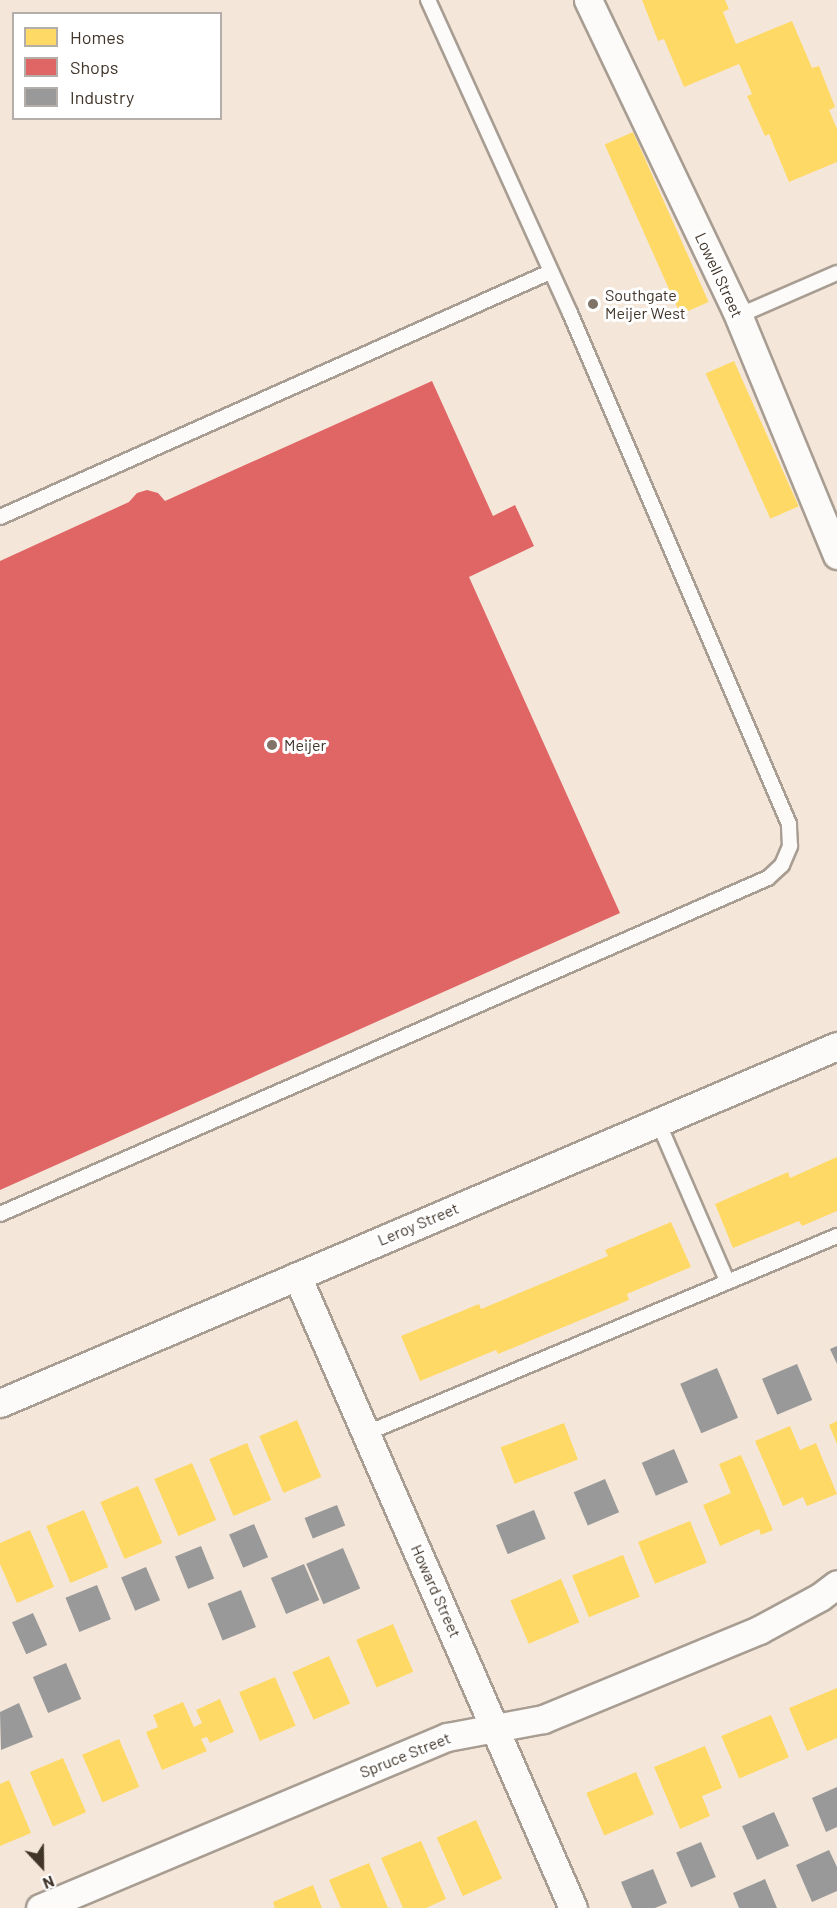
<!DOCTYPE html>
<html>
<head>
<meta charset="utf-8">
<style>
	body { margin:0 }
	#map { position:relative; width:837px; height:1908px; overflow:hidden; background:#f4e7da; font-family:Barlow,sans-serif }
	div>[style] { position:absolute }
	.homes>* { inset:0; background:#ffd966; transform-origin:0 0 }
	.shops>* { inset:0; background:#e06666 }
	.industry>* { inset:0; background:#999; transform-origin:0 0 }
	.roads { filter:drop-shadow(2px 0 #a89d92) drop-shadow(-2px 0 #a89d92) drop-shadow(0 2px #a89d92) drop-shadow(0 -2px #a89d92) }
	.service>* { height:14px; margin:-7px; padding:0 7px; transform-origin:7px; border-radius:7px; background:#fdfbf9 }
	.minor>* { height:27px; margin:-13.5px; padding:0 13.5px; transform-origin:13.5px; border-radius:13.5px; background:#fdfbf9 }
	.dots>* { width:16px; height:16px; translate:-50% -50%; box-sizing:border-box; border:3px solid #fff; border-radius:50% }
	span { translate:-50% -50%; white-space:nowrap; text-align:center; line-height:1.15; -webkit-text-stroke:6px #fff; paint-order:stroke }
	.street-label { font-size:16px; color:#41352a }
	.poi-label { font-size:16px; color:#41352a }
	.left { translate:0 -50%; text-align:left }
	.legend { position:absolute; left:12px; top:12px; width:210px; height:108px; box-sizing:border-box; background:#fff; border:2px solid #b3aeaa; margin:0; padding:8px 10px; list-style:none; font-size:18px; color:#41352a }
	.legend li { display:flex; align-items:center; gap:12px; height:30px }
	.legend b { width:30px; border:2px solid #b3aeaa }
	.north { position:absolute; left:12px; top:1836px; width:60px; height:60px; -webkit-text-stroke:4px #fff; paint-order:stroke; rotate:158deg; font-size:16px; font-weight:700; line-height:24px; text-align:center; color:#41352a }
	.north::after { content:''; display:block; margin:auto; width:21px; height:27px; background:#41352a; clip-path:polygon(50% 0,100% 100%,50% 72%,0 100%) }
</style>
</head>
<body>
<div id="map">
	<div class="homes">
		<i style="clip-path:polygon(642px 0,725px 0,729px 9px,723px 12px,736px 44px,792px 21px,812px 68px,819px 66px,835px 107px,829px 110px,837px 129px,837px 162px,789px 182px,769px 134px,765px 136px,747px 96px,752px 94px,739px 64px,684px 87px,664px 39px,658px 41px)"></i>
		<i style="left:633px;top:132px;width:186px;height:31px;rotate:66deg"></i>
		<i style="left:734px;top:361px;width:159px;height:31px;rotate:66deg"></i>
		<i style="clip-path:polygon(837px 1157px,837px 1211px,802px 1226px,799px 1221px,733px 1248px,715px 1204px,788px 1172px,790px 1178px)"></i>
		<i style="clip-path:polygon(671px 1222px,691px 1267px,627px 1294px,629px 1300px,498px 1354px,496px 1350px,420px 1381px,401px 1336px,479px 1304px,481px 1309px,608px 1256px,605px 1250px)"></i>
		<i style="left:297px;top:1420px;width:62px;height:41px;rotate:67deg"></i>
		<i style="clip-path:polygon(837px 1421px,837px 1444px,829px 1425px)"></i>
		<i style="left:564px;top:1423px;width:39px;height:68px;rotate:69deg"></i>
		<i style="clip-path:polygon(790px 1426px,800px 1450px,816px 1443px,837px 1494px,807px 1506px,803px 1497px,783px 1506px,755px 1441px)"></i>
		<i style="left:247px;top:1443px;width:62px;height:41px;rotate:67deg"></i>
		<i style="clip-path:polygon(741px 1455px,773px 1530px,761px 1535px,759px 1529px,720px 1546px,703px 1505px,731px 1493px,719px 1464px)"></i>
		<i style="left:192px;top:1463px;width:62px;height:41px;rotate:67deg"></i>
		<i style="left:138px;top:1486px;width:62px;height:41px;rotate:67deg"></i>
		<i style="left:84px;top:1510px;width:62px;height:41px;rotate:67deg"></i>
		<i style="left:690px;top:1521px;width:45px;height:56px;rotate:68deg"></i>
		<i style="clip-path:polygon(30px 1530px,54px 1587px,17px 1603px,0 1564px,0 1543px)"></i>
		<i style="left:623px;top:1555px;width:45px;height:55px;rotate:68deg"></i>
		<i style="left:561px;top:1579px;width:47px;height:55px;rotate:67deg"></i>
		<i style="left:393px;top:1624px;width:52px;height:40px;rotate:67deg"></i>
		<i style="left:329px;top:1656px;width:52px;height:40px;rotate:66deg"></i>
		<i style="left:275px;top:1677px;width:53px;height:39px;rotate:67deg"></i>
		<i style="clip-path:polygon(837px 1688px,837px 1738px,807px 1751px,789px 1708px)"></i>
		<i style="clip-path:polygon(220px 1699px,234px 1732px,210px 1743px,207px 1737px,201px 1739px,207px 1751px,162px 1770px,146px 1732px,158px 1727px,153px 1715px,183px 1702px,194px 1727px,202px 1723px,196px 1710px)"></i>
		<i style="left:771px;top:1715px;width:46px;height:54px;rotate:67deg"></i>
		<i style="left:119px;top:1739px;width:52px;height:40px;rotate:67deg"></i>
		<i style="clip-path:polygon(705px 1746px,722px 1788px,702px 1796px,710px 1816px,680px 1829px,654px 1767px)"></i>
		<i style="left:63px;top:1758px;width:59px;height:36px;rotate:67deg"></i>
		<i style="left:636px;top:1772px;width:46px;height:54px;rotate:67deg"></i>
		<i style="clip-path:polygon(9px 1780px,31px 1833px,0 1846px,0 1784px)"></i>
		<i style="left:476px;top:1820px;width:64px;height:43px;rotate:66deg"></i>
		<i style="clip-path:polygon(421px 1841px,446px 1899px,426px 1908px,403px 1908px,381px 1858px)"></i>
		<i style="clip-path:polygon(369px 1863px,388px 1908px,341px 1908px,329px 1880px)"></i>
		<i style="clip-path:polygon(313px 1885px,322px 1908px,275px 1908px,273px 1902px)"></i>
	</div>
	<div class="shops">
		<i style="clip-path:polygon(432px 381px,493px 516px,515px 505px,534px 546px,469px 577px,620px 913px,0 1190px,0 561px,129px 502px,137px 493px,147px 490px,158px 493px,165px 501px)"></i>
	</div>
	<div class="industry">
		<i style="clip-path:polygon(837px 1346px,837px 1364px,830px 1349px)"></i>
		<i style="left:797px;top:1364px;width:39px;height:38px;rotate:67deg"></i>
		<i style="left:717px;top:1368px;width:54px;height:40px;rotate:67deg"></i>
		<i style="left:674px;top:1449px;width:36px;height:35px;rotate:67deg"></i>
		<i style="left:605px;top:1479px;width:36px;height:34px;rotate:67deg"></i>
		<i style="left:337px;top:1505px;width:22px;height:35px;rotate:68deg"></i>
		<i style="left:534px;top:1510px;width:31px;height:41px;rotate:68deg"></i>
		<i style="left:254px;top:1524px;width:36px;height:27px;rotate:67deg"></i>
		<i style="left:201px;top:1546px;width:35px;height:28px;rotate:68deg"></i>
		<i style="left:343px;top:1548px;width:44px;height:40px;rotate:67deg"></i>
		<i style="left:304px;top:1564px;width:39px;height:36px;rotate:67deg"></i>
		<i style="left:146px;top:1567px;width:36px;height:27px;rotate:67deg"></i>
		<i style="left:97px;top:1585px;width:37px;height:34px;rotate:68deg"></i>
		<i style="left:241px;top:1590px;width:40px;height:36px;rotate:68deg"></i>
		<i style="left:33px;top:1613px;width:35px;height:23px;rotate:66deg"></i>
		<i style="left:66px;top:1663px;width:39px;height:36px;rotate:67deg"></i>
		<i style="clip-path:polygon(19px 1703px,33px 1737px,1px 1750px,0 1712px)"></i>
		<i style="clip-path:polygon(837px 1787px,837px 1827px,826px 1832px,812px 1798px)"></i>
		<i style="left:774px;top:1812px;width:37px;height:35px;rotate:66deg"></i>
		<i style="left:701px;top:1842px;width:38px;height:27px;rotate:67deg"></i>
		<i style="clip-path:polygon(829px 1850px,837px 1867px,837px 1891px,812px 1902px,796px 1865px)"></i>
		<i style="clip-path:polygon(653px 1869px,667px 1903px,655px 1908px,632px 1908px,621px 1882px)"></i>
		<i style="clip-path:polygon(765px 1879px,777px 1908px,739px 1908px,733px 1893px)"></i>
	</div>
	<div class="roads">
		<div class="service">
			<i style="left:738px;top:316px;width:108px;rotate:-23.5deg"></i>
			<i style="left:0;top:517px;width:602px;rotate:-24.01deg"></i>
			<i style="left:658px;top:1122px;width:173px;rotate:66.5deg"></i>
			<i style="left:0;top:1214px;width:838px;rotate:-23.63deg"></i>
			<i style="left:768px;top:878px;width:19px;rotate:-43deg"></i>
			<i style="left:782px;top:865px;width:21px;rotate:-67deg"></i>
			<i style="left:790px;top:846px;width:22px;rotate:-93deg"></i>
			<i style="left:789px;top:824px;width:556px;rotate:-113.2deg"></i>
			<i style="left:570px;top:313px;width:344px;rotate:-114.4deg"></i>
			<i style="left:367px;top:1433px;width:510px;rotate:-22.74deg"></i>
		</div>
		<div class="minor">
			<i style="left:588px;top:0;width:344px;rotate:64.5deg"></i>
			<i style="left:736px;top:310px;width:265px;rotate:67.6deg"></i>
			<i style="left:297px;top:1276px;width:690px;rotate:66.41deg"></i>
			<i style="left:0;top:1403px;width:910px;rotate:-23.1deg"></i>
			<i style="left:40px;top:1908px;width:441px;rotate:-22.8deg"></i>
			<i style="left:447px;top:1737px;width:98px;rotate:-10.6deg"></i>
			<i style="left:543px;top:1719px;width:234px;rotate:-22.4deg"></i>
			<i style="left:759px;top:1630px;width:69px;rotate:-28.4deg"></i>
			<i style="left:820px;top:1597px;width:21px;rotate:-37deg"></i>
		</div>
	</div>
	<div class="dots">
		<i style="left:593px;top:304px;background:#807368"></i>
		<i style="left:272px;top:745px;background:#807368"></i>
	</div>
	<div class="street-label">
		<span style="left:719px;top:275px;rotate:65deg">Lowell Street</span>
		<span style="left:418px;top:1224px;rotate:-23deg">Leroy Street</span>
		<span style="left:436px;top:1591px;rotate:66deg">Howard Street</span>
		<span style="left:405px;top:1755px;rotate:-22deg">Spruce Street</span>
	</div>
	<div class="poi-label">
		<span class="left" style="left:605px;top:304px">Southgate<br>Meijer West</span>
		<span class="left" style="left:284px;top:745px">Meijer</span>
	</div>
	<ul class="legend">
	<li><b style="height:16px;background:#ffd966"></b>Homes</li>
	<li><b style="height:16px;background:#e06666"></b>Shops</li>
	<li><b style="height:16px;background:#999"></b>Industry</li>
	</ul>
	<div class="north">N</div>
</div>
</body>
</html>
